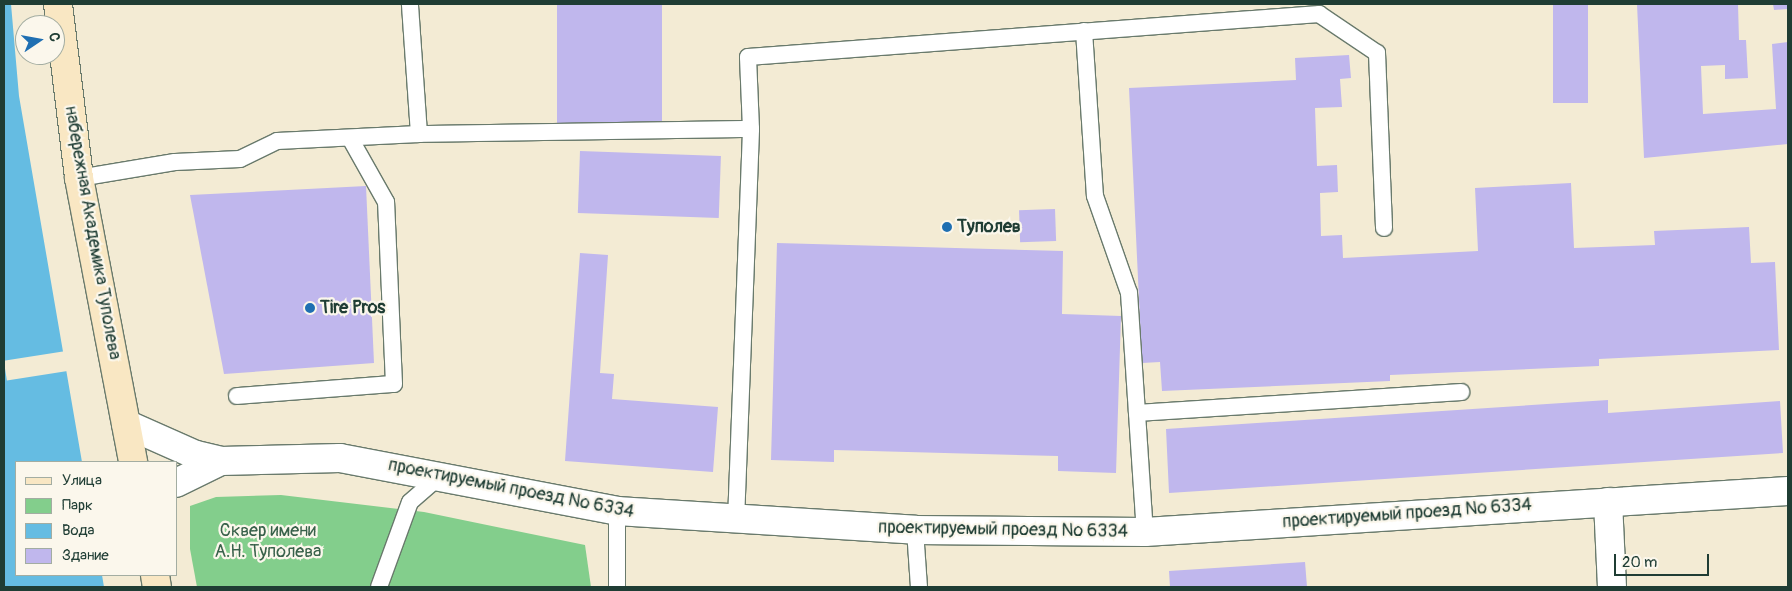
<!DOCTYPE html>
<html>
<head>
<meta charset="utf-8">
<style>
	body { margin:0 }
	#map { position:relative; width:1792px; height:591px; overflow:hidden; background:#f3ebd4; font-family:Pangolin,sans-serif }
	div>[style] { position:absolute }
	.green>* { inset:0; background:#83ce8c }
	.water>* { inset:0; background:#65bce2 }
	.pier>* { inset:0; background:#f3ebd4; transform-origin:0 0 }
	.building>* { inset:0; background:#c0b7ed; transform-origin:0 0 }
	.roads { filter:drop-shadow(1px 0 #697a6c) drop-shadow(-1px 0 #697a6c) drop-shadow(0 1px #697a6c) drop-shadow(0 -1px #697a6c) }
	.service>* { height:16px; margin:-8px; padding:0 8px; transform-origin:8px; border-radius:8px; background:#fff }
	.tertiary>* { height:28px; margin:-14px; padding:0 14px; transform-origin:14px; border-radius:14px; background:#fff }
	.secondary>* { height:28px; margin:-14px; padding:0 14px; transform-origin:14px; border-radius:14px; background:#f9e7c3 }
	.dots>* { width:14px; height:14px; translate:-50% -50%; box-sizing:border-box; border:2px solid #fbf7ec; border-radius:50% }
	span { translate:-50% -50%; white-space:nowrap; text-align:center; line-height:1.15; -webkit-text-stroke:4.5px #fbf7ec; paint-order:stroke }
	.poi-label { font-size:18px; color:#1f3d34; font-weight:700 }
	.left { translate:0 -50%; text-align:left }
	.street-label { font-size:18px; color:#1f3d34 }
	.park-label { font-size:18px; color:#38614a }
	.frame { position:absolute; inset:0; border:5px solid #1f3d34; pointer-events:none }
	.legend { position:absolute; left:15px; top:461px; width:162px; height:115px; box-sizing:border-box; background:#fbf7ec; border:1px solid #a3ada2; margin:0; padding:6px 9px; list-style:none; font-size:15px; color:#1f3d34 }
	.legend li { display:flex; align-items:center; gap:10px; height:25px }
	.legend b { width:25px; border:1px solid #a3ada2 }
	.north { position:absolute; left:15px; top:15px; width:50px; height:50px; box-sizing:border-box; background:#fbf7ec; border:1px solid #a3ada2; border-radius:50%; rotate:78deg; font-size:14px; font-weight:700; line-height:20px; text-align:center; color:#1f3d34 }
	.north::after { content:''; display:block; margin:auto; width:18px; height:22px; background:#1f6fb2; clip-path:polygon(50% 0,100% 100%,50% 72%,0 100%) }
	.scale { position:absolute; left:1614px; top:554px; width:95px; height:22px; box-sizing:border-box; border:2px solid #1f3d34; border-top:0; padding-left:6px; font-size:15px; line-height:18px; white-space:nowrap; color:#1f3d34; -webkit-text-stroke:4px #fbf7ec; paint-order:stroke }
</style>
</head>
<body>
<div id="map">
	<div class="green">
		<i style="clip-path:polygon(281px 495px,424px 512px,585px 545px,591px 587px,197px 587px,190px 549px,190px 506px,216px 497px)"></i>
	</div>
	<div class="water">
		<i style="clip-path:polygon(4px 4px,11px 4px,19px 96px,82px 462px,16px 462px,16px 575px,102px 575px,104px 587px,4px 587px)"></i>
	</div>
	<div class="pier">
		<i style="left:66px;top:351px;width:20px;height:63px;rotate:81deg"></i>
	</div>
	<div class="building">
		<i style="left:557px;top:4px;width:105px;height:119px"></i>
		<i style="left:1553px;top:4px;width:35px;height:99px"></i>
		<i style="clip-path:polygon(1637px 4px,1738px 4px,1739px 40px,1746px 40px,1748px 78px,1725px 79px,1725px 65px,1701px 66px,1703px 114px,1776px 109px,1772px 44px,1788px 42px,1788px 144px,1644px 158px)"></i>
		<i style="clip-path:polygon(1773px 4px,1788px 4px,1788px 9px,1774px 10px)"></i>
		<i style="clip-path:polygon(1349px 55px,1351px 78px,1340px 79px,1342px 107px,1315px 108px,1317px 166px,1337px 165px,1338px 192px,1320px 193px,1321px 236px,1342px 235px,1343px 258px,1478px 251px,1475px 188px,1571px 183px,1574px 248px,1655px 245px,1654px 231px,1749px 227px,1751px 263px,1775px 262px,1779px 350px,1599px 359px,1599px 366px,1390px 375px,1390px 381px,1162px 391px,1160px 362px,1142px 363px,1129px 88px,1296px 80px,1295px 58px)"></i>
		<i style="left:580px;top:151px;width:141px;height:62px;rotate:2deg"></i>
		<i style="clip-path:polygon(366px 186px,374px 363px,224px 374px,190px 195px)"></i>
		<i style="left:1055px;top:209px;width:32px;height:36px;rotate:88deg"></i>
		<i style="clip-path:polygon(777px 243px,1063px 251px,1062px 314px,1121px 316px,1116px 473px,1058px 471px,1058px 456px,834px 450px,834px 462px,771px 460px)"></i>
		<i style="clip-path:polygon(580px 253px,608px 255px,600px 373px,614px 374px,612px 399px,718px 407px,713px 472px,565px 461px)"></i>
		<i style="clip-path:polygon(1608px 400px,1608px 413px,1780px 401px,1783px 453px,1169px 493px,1166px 429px)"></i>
		<i style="clip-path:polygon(1305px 562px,1307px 587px,1170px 587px,1169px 571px)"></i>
	</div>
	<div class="roads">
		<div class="service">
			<i style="left:1084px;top:31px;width:165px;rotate:86.2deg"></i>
			<i style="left:1095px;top:196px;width:103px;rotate:70.7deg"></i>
			<i style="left:1129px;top:293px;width:240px;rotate:86.2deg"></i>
			<i style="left:419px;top:134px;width:332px;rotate:-0.9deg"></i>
			<i style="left:79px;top:178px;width:97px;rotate:-9.5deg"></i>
			<i style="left:175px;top:162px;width:65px;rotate:-2.6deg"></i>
			<i style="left:240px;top:159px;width:41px;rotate:-25.9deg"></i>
			<i style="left:277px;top:141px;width:142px;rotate:-2.8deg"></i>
			<i style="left:419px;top:134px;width:130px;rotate:-94deg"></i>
			<i style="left:237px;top:396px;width:157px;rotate:-4.4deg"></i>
			<i style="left:394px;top:384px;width:182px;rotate:-92.5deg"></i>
			<i style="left:386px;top:202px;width:73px;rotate:-119.4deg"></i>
			<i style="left:1137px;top:413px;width:325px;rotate:-3.7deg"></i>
			<i style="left:617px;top:511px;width:76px;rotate:90deg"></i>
			<i style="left:736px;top:521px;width:392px;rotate:-87.8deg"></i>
			<i style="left:751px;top:129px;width:72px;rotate:-92.4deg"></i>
			<i style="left:748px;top:57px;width:573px;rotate:-4.31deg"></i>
			<i style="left:1319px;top:14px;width:70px;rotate:33.9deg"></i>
			<i style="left:1377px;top:53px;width:175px;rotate:87.7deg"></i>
			<i style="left:915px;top:530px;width:57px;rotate:86deg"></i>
			<i style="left:379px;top:587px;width:90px;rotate:-70deg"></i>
			<i style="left:410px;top:502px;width:40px;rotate:-41deg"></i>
		</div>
		<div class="tertiary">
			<i style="left:126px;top:424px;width:77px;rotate:23.9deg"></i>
			<i style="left:196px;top:455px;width:26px;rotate:13deg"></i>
			<i style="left:221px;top:461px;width:119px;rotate:-1.4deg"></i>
			<i style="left:340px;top:458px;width:282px;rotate:10.8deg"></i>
			<i style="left:617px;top:511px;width:299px;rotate:3.6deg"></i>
			<i style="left:915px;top:530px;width:230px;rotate:0.5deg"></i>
			<i style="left:1145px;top:532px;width:644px;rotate:-3.65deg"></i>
			<i style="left:176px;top:483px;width:50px;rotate:-26.1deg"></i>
			<i style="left:1608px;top:502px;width:85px;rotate:87.3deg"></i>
		</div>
		<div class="secondary">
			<i style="left:58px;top:4px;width:175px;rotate:83.1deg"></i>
			<i style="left:79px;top:178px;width:289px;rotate:79.2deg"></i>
			<i style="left:155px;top:575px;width:12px;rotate:81deg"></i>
		</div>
	</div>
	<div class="dots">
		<i style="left:947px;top:227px;background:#1f6fb2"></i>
		<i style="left:310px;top:308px;background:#1f6fb2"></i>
	</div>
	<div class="poi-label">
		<span class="left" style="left:957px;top:227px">Туполев</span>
		<span class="left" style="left:320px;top:308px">Tire Pros</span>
	</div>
	<div class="street-label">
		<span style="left:92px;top:233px;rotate:80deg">набережная Академика Туполева</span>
		<span style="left:511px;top:489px;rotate:11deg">проектируемый проезд № 6334</span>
		<span style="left:1407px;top:514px;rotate:-4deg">проектируемый проезд № 6334</span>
		<span style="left:1003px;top:530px;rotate:1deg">проектируемый проезд № 6334</span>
	</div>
	<div class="park-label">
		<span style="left:268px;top:542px">Сквер имени<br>А.Н. Туполева</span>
	</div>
	<div class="frame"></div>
	<ul class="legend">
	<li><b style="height:6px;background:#f9e7c3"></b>Улица</li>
	<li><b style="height:14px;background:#83ce8c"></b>Парк</li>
	<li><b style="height:14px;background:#65bce2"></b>Вода</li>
	<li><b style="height:14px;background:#c0b7ed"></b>Здание</li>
	</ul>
	<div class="north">С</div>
	<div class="scale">20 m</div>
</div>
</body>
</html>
